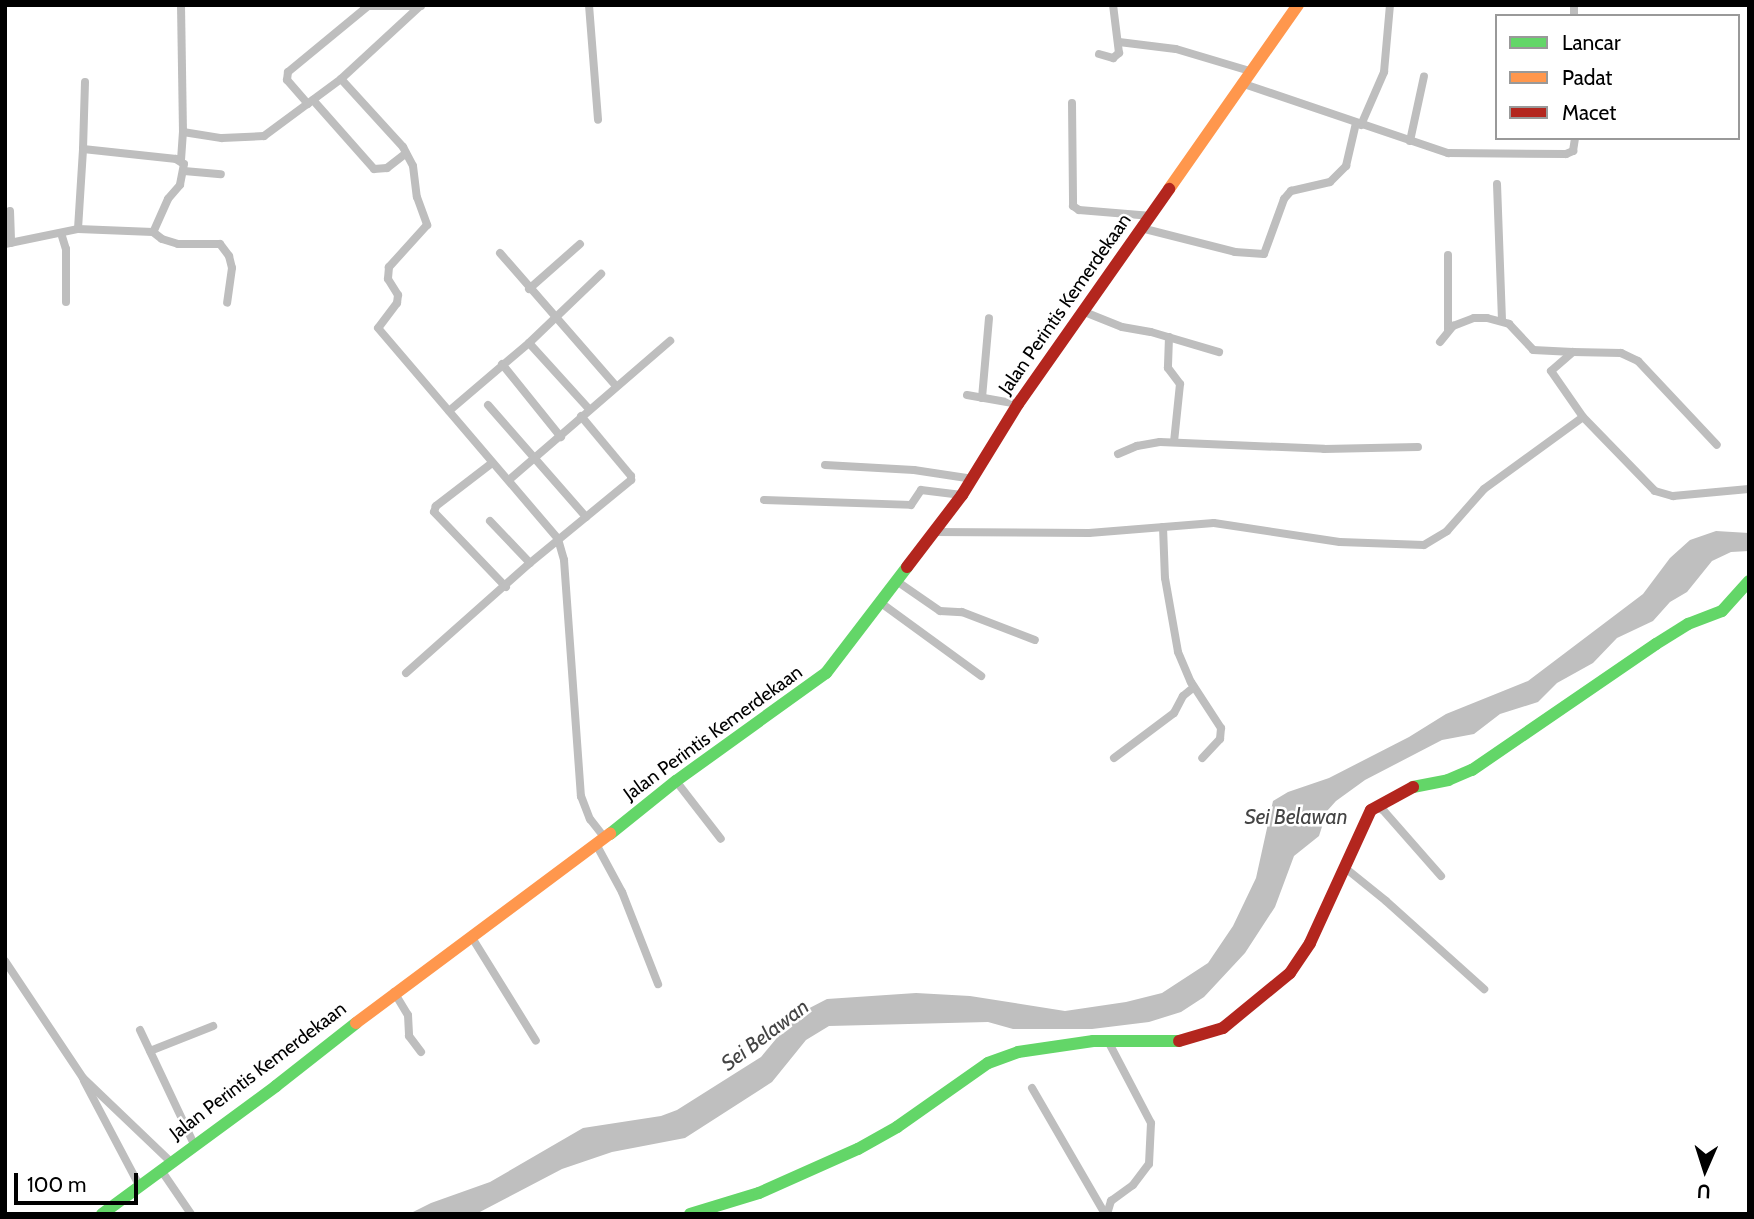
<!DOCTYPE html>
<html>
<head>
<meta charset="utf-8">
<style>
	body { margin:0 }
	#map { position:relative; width:1754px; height:1219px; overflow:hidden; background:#fff; font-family:Cabin,sans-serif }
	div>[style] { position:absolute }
	.water>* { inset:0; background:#bfbfbf }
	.street>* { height:8px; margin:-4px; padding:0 4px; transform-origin:4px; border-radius:4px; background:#bebebe }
	.fast>* { height:12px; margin:-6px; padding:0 6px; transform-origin:6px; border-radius:6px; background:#63d668 }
	.slow>* { height:12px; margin:-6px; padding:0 6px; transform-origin:6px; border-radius:6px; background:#ff974d }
	.jam>* { height:12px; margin:-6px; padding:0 6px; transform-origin:6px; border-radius:6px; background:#b3261e }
	span { translate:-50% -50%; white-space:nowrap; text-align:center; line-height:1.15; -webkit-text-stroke:5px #fff; paint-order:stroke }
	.street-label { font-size:19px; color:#000 }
	.water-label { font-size:21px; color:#444; font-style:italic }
	.frame { position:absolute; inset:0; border:7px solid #000; pointer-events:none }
	.legend { position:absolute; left:1495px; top:14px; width:245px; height:126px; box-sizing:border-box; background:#fff; border:2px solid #999; margin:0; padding:9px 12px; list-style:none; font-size:21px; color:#000 }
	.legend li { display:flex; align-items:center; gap:14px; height:35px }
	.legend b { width:35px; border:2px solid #999 }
	.north { position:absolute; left:1670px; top:1135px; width:70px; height:70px; -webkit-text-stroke:5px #fff; paint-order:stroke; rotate:183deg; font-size:19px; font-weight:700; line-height:28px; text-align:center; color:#000 }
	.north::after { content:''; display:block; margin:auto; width:24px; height:32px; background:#000; clip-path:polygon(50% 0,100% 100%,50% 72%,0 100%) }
	.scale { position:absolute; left:14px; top:1173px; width:124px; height:32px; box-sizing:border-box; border:4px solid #000; border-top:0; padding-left:9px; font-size:21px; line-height:24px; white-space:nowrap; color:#000; -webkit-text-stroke:5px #fff; paint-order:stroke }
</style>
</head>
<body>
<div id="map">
	<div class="water">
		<i style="clip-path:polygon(1716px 531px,1749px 533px,1749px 551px,1731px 552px,1712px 561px,1687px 592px,1670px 602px,1653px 621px,1617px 638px,1593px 663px,1557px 683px,1538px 702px,1500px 714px,1474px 734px,1442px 740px,1365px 780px,1336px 801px,1327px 811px,1319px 836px,1294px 856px,1275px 907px,1245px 953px,1204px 997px,1181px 1012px,1149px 1022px,1092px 1029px,1013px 1029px,988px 1022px,829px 1026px,806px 1040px,772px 1082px,685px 1138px,612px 1152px,562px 1169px,476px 1214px,409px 1214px,431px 1203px,490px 1182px,583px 1128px,661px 1116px,677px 1110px,761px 1057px,796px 1015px,827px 999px,916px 993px,970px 996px,1065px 1011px,1126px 1002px,1162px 993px,1208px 963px,1233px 926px,1256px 878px,1273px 801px,1288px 792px,1329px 778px,1409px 737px,1446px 714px,1528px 681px,1643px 594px,1670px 558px,1690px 540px)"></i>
	</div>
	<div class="street">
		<i style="left:181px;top:5px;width:127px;rotate:89.1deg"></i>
		<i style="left:183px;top:132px;width:39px;rotate:9deg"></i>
		<i style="left:222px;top:138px;width:42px;rotate:-2.7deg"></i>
		<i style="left:264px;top:136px;width:96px;rotate:-36.5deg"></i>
		<i style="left:341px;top:79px;width:92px;rotate:47.6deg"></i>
		<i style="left:403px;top:147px;width:21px;rotate:62deg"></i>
		<i style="left:413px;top:166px;width:31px;rotate:83deg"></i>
		<i style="left:417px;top:197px;width:30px;rotate:70deg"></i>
		<i style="left:427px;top:225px;width:57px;rotate:132.1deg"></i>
		<i style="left:389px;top:267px;width:12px;rotate:95deg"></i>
		<i style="left:388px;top:279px;width:19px;rotate:58deg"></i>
		<i style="left:398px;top:295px;width:8px;rotate:97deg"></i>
		<i style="left:397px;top:303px;width:31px;rotate:127deg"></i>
		<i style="left:378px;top:328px;width:277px;rotate:49.5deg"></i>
		<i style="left:558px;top:539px;width:22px;rotate:74deg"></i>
		<i style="left:564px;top:560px;width:237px;rotate:85.9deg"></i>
		<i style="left:581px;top:796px;width:25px;rotate:69deg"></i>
		<i style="left:590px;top:819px;width:24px;rotate:52deg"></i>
		<i style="left:589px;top:5px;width:115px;rotate:85.5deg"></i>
		<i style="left:1574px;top:5px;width:11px;rotate:90deg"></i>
		<i style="left:364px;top:6px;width:57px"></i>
		<i style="left:1119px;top:42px;width:57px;rotate:7deg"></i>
		<i style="left:1176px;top:49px;width:77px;rotate:16.6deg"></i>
		<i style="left:1099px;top:54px;width:15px;rotate:16deg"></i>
		<i style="left:1113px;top:58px;width:8px;rotate:-40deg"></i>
		<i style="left:1119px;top:53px;width:48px;rotate:-97.1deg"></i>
		<i style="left:341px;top:79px;width:108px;rotate:-42.7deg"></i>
		<i style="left:85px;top:82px;width:67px;rotate:91.7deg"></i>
		<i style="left:83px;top:149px;width:94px;rotate:6.1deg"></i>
		<i style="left:176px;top:159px;width:9px;rotate:32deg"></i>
		<i style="left:184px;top:164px;width:21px;rotate:101deg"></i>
		<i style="left:180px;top:185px;width:18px;rotate:131deg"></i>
		<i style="left:168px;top:199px;width:36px;rotate:114deg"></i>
		<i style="left:1241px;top:83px;width:219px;rotate:18.7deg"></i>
		<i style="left:1448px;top:153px;width:118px;rotate:0.5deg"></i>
		<i style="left:1566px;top:154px;width:8px;rotate:-23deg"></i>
		<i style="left:1573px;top:151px;width:13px;rotate:-81deg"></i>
		<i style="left:313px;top:100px;width:92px;rotate:48.5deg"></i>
		<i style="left:374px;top:169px;width:13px;rotate:-4deg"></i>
		<i style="left:387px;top:168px;width:24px;rotate:-38deg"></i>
		<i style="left:1072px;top:103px;width:103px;rotate:89.4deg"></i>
		<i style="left:1073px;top:206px;width:7px;rotate:34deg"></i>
		<i style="left:1079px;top:210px;width:73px;rotate:4.7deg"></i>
		<i style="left:308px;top:104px;width:32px;rotate:-131deg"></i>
		<i style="left:287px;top:80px;width:8px;rotate:-83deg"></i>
		<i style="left:288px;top:72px;width:104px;rotate:-39.5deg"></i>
		<i style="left:1361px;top:125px;width:58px;rotate:-66.5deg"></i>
		<i style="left:1384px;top:72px;width:67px;rotate:-84.9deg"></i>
		<i style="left:1410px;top:141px;width:66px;rotate:-77.8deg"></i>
		<i style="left:181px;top:160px;width:28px;rotate:-86deg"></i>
		<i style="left:184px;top:171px;width:37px;rotate:5deg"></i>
		<i style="left:1497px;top:184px;width:136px;rotate:87.9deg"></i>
		<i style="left:10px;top:211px;width:32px;rotate:88deg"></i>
		<i style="left:1141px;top:228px;width:97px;rotate:14.3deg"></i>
		<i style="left:1235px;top:252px;width:29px;rotate:4deg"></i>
		<i style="left:1264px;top:254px;width:59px;rotate:-70deg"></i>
		<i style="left:1284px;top:199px;width:11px;rotate:-49deg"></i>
		<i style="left:1291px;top:191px;width:40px;rotate:-13deg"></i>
		<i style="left:1330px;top:182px;width:23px;rotate:-45deg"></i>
		<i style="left:1346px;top:166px;width:44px;rotate:-76.9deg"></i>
		<i style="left:78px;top:229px;width:80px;rotate:-86.4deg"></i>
		<i style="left:61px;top:233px;width:17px;rotate:73deg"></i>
		<i style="left:66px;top:249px;width:53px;rotate:90deg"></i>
		<i style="left:5px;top:244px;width:75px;rotate:-11.6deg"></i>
		<i style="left:78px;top:229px;width:75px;rotate:2.3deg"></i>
		<i style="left:153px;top:232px;width:11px;rotate:38deg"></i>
		<i style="left:162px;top:239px;width:17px;rotate:17deg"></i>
		<i style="left:178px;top:244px;width:42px"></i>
		<i style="left:220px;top:244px;width:15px;rotate:53deg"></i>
		<i style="left:229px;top:256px;width:12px;rotate:76deg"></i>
		<i style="left:232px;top:268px;width:35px;rotate:98deg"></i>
		<i style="left:500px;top:253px;width:176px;rotate:48.9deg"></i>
		<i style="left:1448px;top:255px;width:75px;rotate:90deg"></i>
		<i style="left:529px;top:289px;width:68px;rotate:-41.4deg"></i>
		<i style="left:1082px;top:311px;width:43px;rotate:21.8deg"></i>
		<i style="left:1122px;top:327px;width:29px;rotate:10deg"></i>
		<i style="left:1151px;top:332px;width:71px;rotate:16.4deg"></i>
		<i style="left:1169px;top:337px;width:31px;rotate:92deg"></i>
		<i style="left:1168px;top:368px;width:20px;rotate:53deg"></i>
		<i style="left:1180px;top:384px;width:58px;rotate:95.9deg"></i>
		<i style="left:1440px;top:342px;width:21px;rotate:-51deg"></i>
		<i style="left:1453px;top:326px;width:22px;rotate:-21deg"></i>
		<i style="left:1474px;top:318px;width:13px"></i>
		<i style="left:1487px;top:318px;width:23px;rotate:15deg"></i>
		<i style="left:1509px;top:324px;width:35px;rotate:47deg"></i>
		<i style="left:1533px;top:350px;width:40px;rotate:2.9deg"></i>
		<i style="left:529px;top:343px;width:89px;rotate:47.7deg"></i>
		<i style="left:502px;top:364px;width:94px;rotate:51.1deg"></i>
		<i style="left:967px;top:395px;width:52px;rotate:10deg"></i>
		<i style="left:982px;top:398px;width:80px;rotate:-85deg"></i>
		<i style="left:488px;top:405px;width:149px;rotate:48.8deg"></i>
		<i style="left:449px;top:411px;width:105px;rotate:-40.4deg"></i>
		<i style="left:529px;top:343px;width:100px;rotate:-43.8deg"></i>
		<i style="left:1583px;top:417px;width:56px;rotate:-124.8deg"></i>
		<i style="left:1551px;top:371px;width:29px;rotate:-41deg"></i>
		<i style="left:1573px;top:352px;width:48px;rotate:1.2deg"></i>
		<i style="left:1621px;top:353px;width:19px;rotate:25deg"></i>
		<i style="left:1638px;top:361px;width:115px;rotate:46.8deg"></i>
		<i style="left:1118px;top:454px;width:21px;rotate:-23deg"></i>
		<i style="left:1137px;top:446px;width:23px;rotate:-10deg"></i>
		<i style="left:1160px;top:442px;width:164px;rotate:2.4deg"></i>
		<i style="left:1324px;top:449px;width:94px;rotate:-1.2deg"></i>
		<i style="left:492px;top:463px;width:71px;rotate:142.5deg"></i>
		<i style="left:436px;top:506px;width:6px;rotate:108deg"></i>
		<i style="left:434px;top:512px;width:104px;rotate:46.2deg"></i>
		<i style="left:825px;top:465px;width:89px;rotate:3.2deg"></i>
		<i style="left:914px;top:470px;width:60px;rotate:8.7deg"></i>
		<i style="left:509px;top:480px;width:213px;rotate:-40.8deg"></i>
		<i style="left:764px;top:500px;width:147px;rotate:1.9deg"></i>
		<i style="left:911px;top:505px;width:18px;rotate:-56deg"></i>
		<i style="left:921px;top:490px;width:41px;rotate:7deg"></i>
		<i style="left:490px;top:521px;width:58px;rotate:46.4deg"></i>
		<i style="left:1163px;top:527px;width:51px;rotate:87.8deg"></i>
		<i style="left:1165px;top:578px;width:75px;rotate:80deg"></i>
		<i style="left:1178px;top:652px;width:33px;rotate:67deg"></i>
		<i style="left:1191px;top:682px;width:55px;rotate:56.9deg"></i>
		<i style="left:1221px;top:728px;width:11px;rotate:95deg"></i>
		<i style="left:1220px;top:739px;width:26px;rotate:133deg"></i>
		<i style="left:933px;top:532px;width:156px;rotate:0.4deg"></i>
		<i style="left:1089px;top:533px;width:125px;rotate:-4.6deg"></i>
		<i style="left:1214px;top:523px;width:127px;rotate:8.6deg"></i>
		<i style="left:1340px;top:542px;width:84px;rotate:2deg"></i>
		<i style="left:1424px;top:545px;width:27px;rotate:-31deg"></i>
		<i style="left:1447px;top:531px;width:56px;rotate:-48.6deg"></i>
		<i style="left:1484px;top:489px;width:122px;rotate:-36deg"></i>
		<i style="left:1583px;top:417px;width:103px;rotate:45.8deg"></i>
		<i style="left:1655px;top:491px;width:19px;rotate:16deg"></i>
		<i style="left:1673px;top:496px;width:76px;rotate:-5.3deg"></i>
		<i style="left:898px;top:582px;width:51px;rotate:34.6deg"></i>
		<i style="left:940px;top:611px;width:22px;rotate:3deg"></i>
		<i style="left:962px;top:612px;width:78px;rotate:21deg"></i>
		<i style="left:881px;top:603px;width:124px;rotate:36.1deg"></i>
		<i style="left:406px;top:673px;width:166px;rotate:-41.6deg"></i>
		<i style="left:530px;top:563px;width:131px;rotate:-39.4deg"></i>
		<i style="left:631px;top:480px;width:4px;rotate:-90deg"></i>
		<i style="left:631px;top:476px;width:78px;rotate:-129.8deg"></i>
		<i style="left:1114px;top:758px;width:75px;rotate:-36.9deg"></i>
		<i style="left:1174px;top:713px;width:19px;rotate:-62deg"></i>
		<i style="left:1183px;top:696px;width:14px;rotate:-39deg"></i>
		<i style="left:676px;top:781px;width:73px;rotate:52.2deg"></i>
		<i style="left:1375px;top:807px;width:9px;rotate:21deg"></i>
		<i style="left:1383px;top:810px;width:88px;rotate:48.7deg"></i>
		<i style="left:596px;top:844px;width:55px;rotate:61.6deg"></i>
		<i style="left:622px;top:892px;width:99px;rotate:68.6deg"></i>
		<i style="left:1344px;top:867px;width:54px;rotate:39deg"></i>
		<i style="left:1386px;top:901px;width:132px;rotate:41.9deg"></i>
		<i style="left:471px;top:936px;width:123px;rotate:58.2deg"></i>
		<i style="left:5px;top:961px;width:141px;rotate:56.3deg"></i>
		<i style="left:83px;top:1078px;width:120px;rotate:43.7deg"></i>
		<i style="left:394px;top:992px;width:27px;rotate:59deg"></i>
		<i style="left:408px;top:1015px;width:21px;rotate:87deg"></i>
		<i style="left:409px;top:1036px;width:20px;rotate:53deg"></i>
		<i style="left:140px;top:1030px;width:126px;rotate:64.7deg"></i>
		<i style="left:150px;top:1051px;width:68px;rotate:-21.6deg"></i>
		<i style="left:84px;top:1081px;width:118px;rotate:62.1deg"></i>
		<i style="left:1032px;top:1088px;width:146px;rotate:59.9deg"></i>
		<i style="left:161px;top:1170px;width:53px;rotate:55.7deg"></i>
		<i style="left:1107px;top:1214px;width:14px;rotate:-73deg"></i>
		<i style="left:1111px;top:1201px;width:27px;rotate:-36deg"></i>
		<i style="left:1133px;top:1185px;width:26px;rotate:-53deg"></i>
		<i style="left:1149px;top:1164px;width:41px;rotate:-87.2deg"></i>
		<i style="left:1151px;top:1123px;width:93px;rotate:-117.7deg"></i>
	</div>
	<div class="fast">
		<i style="left:1413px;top:787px;width:36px;rotate:-11deg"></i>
		<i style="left:1448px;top:780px;width:26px;rotate:-23deg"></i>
		<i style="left:1472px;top:770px;width:223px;rotate:-34.4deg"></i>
		<i style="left:1656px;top:644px;width:38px;rotate:-32deg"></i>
		<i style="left:1688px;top:624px;width:36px;rotate:-21deg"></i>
		<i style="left:1722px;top:611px;width:40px;rotate:-48deg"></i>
		<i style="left:610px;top:834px;width:85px;rotate:-38.8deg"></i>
		<i style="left:676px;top:781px;width:185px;rotate:-35.8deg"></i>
		<i style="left:826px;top:673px;width:133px;rotate:-52.6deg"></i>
		<i style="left:102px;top:1214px;width:216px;rotate:-36.3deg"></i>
		<i style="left:276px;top:1086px;width:102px;rotate:-38.2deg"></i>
		<i style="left:690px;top:1214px;width:72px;rotate:-16.9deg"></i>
		<i style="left:759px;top:1193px;width:108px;rotate:-24deg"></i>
		<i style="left:858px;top:1149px;width:45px;rotate:-29.4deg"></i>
		<i style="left:897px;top:1127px;width:111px;rotate:-35.1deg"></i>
		<i style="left:988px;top:1063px;width:32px;rotate:-20deg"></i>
		<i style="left:1018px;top:1052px;width:76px;rotate:-8.3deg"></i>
		<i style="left:1093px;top:1041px;width:86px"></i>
	</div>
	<div class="slow">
		<i style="left:1169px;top:189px;width:225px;rotate:-55deg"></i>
		<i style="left:356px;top:1023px;width:317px;rotate:-36.7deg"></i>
	</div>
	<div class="jam">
		<i style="left:907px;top:567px;width:91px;rotate:-52.6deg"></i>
		<i style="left:962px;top:495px;width:107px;rotate:-58.4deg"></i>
		<i style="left:1018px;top:404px;width:263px;rotate:-54.9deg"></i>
		<i style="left:1179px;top:1041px;width:46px;rotate:-16.5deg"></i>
		<i style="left:1223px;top:1028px;width:87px;rotate:-39.4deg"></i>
		<i style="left:1290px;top:973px;width:36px;rotate:-56deg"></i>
		<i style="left:1310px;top:943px;width:146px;rotate:-65.4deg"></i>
		<i style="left:1371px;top:810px;width:48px;rotate:-28.7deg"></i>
	</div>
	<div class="street-label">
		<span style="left:1065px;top:304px;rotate:-55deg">Jalan Perintis Kemerdekaan</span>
		<span style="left:713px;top:733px;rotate:-36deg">Jalan Perintis Kemerdekaan</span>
		<span style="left:258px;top:1071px;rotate:-37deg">Jalan Perintis Kemerdekaan</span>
	</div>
	<div class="water-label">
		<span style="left:1296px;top:817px">Sei Belawan</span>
		<span style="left:765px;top:1035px;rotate:-37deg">Sei Belawan</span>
	</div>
	<div class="frame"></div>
	<ul class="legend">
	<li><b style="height:9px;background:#63d668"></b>Lancar</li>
	<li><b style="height:9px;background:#ff974d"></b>Padat</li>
	<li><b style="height:9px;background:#b3261e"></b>Macet</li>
	</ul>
	<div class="north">U</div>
	<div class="scale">100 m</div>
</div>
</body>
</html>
